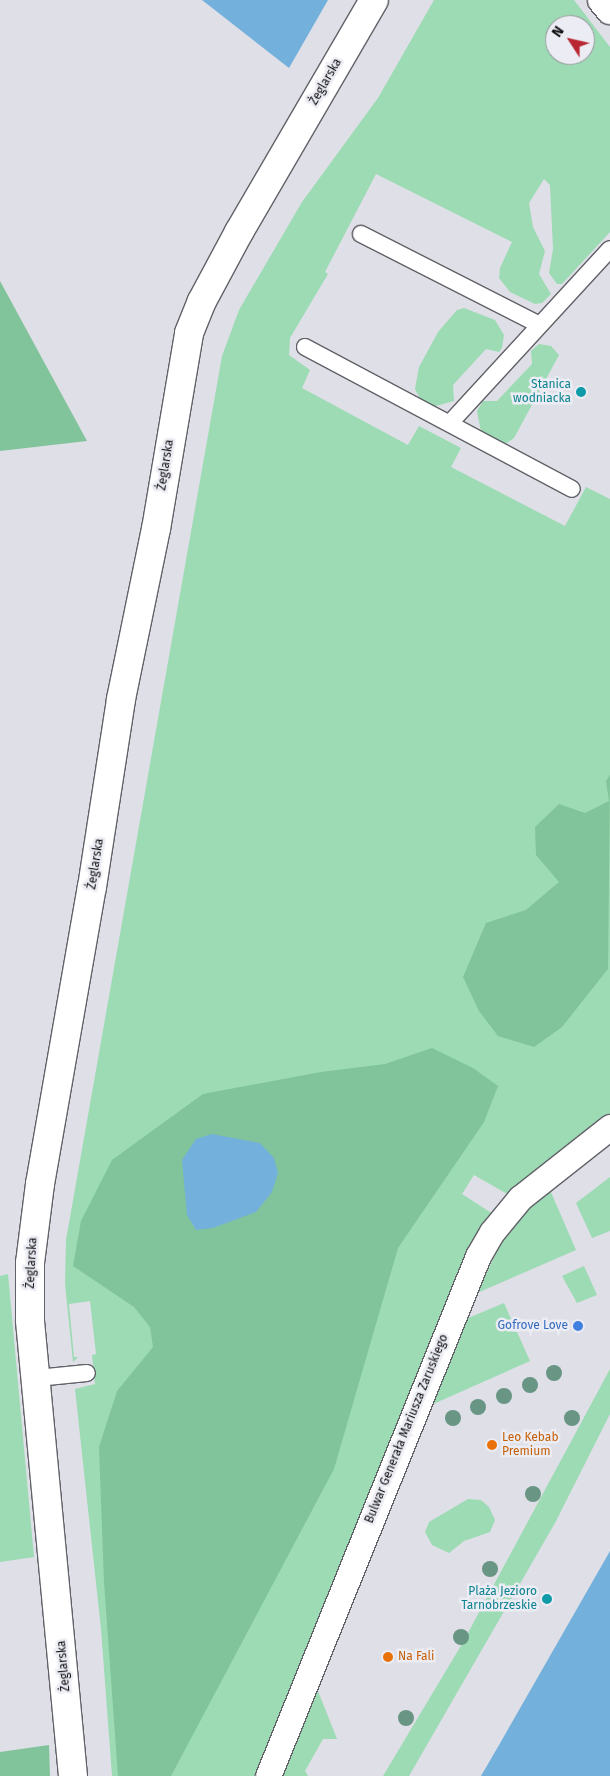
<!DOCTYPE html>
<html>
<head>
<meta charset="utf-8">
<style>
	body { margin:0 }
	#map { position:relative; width:610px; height:1776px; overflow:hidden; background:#dfdfe7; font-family:"Fira Sans",sans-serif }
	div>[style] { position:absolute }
	.green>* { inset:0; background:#9cdbb3 }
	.forest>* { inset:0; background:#81c39a }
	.water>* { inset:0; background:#73b1dc }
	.roads { filter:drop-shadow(1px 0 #616168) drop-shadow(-1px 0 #616168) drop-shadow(0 1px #616168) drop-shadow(0 -1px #616168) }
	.service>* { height:16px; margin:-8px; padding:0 8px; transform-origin:8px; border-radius:8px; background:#fff }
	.pedestrian>* { height:25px; margin:-12.5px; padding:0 12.5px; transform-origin:12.5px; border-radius:12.5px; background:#fff }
	.minor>* { height:28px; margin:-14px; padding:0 14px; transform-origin:14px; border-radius:14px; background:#fff }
	.trees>* { width:16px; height:16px; margin:-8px; border-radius:50%; background:#689584 }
	.dots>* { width:14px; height:14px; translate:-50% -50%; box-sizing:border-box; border:2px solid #ececf4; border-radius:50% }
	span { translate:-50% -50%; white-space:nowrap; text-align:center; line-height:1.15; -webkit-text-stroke:5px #ececf4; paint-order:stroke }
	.street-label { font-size:12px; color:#0d0d10 }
	.culture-label { font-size:12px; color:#0d838f }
	.right { translate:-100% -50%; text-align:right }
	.shop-label { font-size:12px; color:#366cbe }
	.food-label { font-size:12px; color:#c56008 }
	.left { translate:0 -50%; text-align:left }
	.north { position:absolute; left:545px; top:15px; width:50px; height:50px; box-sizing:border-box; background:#ececf4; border:1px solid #939399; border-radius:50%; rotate:305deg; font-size:14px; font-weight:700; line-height:20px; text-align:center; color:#0d0d10 }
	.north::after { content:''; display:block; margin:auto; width:18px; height:22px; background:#b82732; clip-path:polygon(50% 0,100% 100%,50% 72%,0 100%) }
</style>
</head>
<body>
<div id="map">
	<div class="green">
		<i style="clip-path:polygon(evenodd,434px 0,574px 0,610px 47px,610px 232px,562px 284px,557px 284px,549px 273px,553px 249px,550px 185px,544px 179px,529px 203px,533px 227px,545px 251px,539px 274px,551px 294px,542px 303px,535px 304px,510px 292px,499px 278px,500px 268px,512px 242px,376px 174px,325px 272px,328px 274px,290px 338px,289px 355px,310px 370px,302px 388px,408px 445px,419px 426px,461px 448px,451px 467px,565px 526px,586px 487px,610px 499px,610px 1115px,509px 1195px,474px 1175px,462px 1194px,493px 1214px,257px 1776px,112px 1776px,101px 1629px,75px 1389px,95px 1384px,92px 1355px,96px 1354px,90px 1301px,69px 1304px,74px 1357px,78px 1357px,73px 1362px,65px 1284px,66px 1240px,222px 356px,239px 310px,302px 202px,378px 98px,434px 0,555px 25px,585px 25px,585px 55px,555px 55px,555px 25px)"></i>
		<i style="clip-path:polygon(464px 308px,495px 320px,504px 335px,502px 348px,499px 352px,486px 349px,453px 385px,454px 401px,432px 407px,422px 402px,415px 389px,419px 367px,438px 332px,457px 310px)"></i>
		<i style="clip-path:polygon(539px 344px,551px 346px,559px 355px,514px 438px,504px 445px,481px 432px,477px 411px,483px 401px,497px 401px,532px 364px,531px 351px)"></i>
		<i style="clip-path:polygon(610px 1177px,610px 1231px,592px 1238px,576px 1203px)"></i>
		<i style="clip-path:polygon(550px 1190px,576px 1250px,477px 1293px,503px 1239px,525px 1212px)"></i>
		<i style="clip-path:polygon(584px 1266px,597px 1295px,577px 1303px,562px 1276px)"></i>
		<i style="clip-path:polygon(8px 1274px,34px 1557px,0 1562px,0 1276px)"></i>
		<i style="clip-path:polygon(504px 1303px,530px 1361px,431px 1405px,466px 1319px)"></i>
		<i style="clip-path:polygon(610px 1369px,610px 1414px,555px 1523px,409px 1776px,383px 1776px,462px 1644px)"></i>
		<i style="clip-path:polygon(468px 1499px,481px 1500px,489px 1507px,495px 1520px,490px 1532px,464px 1541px,449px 1553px,432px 1545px,425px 1532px,429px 1522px)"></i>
		<i style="clip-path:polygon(316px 1686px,337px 1739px,323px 1739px,305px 1771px,308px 1776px,282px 1776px)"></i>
	</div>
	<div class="forest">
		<i style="clip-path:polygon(0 281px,87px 441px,0 451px)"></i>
		<i style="clip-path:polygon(610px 775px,608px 969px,562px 1027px,534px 1047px,498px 1036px,479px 1011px,463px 977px,486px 923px,526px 910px,559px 882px,536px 855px,535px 827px,559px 804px,585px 813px,609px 801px,606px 781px)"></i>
		<i style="clip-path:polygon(432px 1048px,473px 1068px,498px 1086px,484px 1122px,398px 1248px,334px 1469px,171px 1776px,118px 1776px,104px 1582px,99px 1447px,117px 1391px,153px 1347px,150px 1327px,134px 1307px,73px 1266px,81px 1221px,112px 1160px,203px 1094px,321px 1072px,385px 1064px)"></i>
		<i style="clip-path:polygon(49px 1745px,50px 1776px,0 1776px,0 1752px)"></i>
	</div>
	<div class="water">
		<i style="clip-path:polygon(202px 0,328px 0,289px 68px)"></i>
		<i style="clip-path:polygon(212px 1134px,260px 1143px,274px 1158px,278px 1173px,272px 1192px,256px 1212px,213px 1228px,196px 1230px,187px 1215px,182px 1160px,196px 1139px)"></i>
		<i style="clip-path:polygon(610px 1551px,610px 1776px,481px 1776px,499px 1745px)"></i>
	</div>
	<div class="roads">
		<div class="service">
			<i style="left:361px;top:234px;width:199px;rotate:27deg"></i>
			<i style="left:305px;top:347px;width:302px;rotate:28deg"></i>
			<i style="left:450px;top:423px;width:236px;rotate:-47.4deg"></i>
			<i style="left:37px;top:1378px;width:50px;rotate:-5.7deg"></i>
		</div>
		<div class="pedestrian">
			<i style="left:268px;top:1776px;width:561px;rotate:-68.01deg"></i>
			<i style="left:478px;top:1256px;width:28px;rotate:-60deg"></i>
			<i style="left:492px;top:1232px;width:44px;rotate:-50.5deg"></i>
			<i style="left:520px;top:1198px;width:115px;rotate:-38.3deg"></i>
		</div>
		<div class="minor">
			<i style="left:602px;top:0;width:13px;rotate:51deg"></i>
			<i style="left:73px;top:1776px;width:458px;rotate:-95.4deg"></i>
			<i style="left:30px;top:1320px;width:57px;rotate:-90deg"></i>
			<i style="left:30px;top:1263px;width:80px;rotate:-82.8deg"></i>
			<i style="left:40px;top:1184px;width:302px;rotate:-80.1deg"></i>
			<i style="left:92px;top:887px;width:190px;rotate:-81.2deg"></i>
			<i style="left:121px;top:699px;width:174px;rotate:-78.4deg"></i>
			<i style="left:156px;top:529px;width:199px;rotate:-80.4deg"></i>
			<i style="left:189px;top:333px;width:35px;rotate:-68deg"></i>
			<i style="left:202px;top:301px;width:78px;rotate:-61.8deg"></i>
			<i style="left:239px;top:232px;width:268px;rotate:-59.8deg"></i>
		</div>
	</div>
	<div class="trees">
		<i style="left:554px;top:1373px"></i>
		<i style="left:530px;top:1385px"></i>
		<i style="left:504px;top:1396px"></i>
		<i style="left:478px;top:1407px"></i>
		<i style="left:453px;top:1418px"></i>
		<i style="left:572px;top:1418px"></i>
		<i style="left:533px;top:1494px"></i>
		<i style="left:490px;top:1569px"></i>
		<i style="left:461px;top:1637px"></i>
		<i style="left:406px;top:1718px"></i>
	</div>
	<div class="dots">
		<i style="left:581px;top:392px;background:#0f9aa8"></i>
		<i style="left:578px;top:1326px;background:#3f7fe0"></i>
		<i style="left:492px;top:1445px;background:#e8710a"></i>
		<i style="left:547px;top:1599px;background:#0f9aa8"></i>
		<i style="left:388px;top:1657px;background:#e8710a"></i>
	</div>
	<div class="street-label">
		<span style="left:326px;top:82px;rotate:-60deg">Żeglarska</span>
		<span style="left:166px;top:465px;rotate:-81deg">Żeglarska</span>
		<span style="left:96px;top:864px;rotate:-81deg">Żeglarska</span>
		<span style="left:32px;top:1263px;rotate:-87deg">Żeglarska</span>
		<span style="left:407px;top:1429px;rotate:-68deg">Bulwar Generała Mariusza Zaruskiego</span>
		<span style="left:64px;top:1666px;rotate:-95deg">Żeglarska</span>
	</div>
	<div class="culture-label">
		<span class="right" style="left:571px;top:392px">Stanica<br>wodniacka</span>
		<span class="right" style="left:537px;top:1599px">Plaża Jezioro<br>Tarnobrzeskie</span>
	</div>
	<div class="shop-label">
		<span class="right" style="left:568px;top:1326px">Gofrove Love</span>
	</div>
	<div class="food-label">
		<span class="left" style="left:502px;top:1445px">Leo Kebab<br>Premium</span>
		<span class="left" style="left:398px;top:1657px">Na Fali</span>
	</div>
	<div class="north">N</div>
</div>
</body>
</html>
